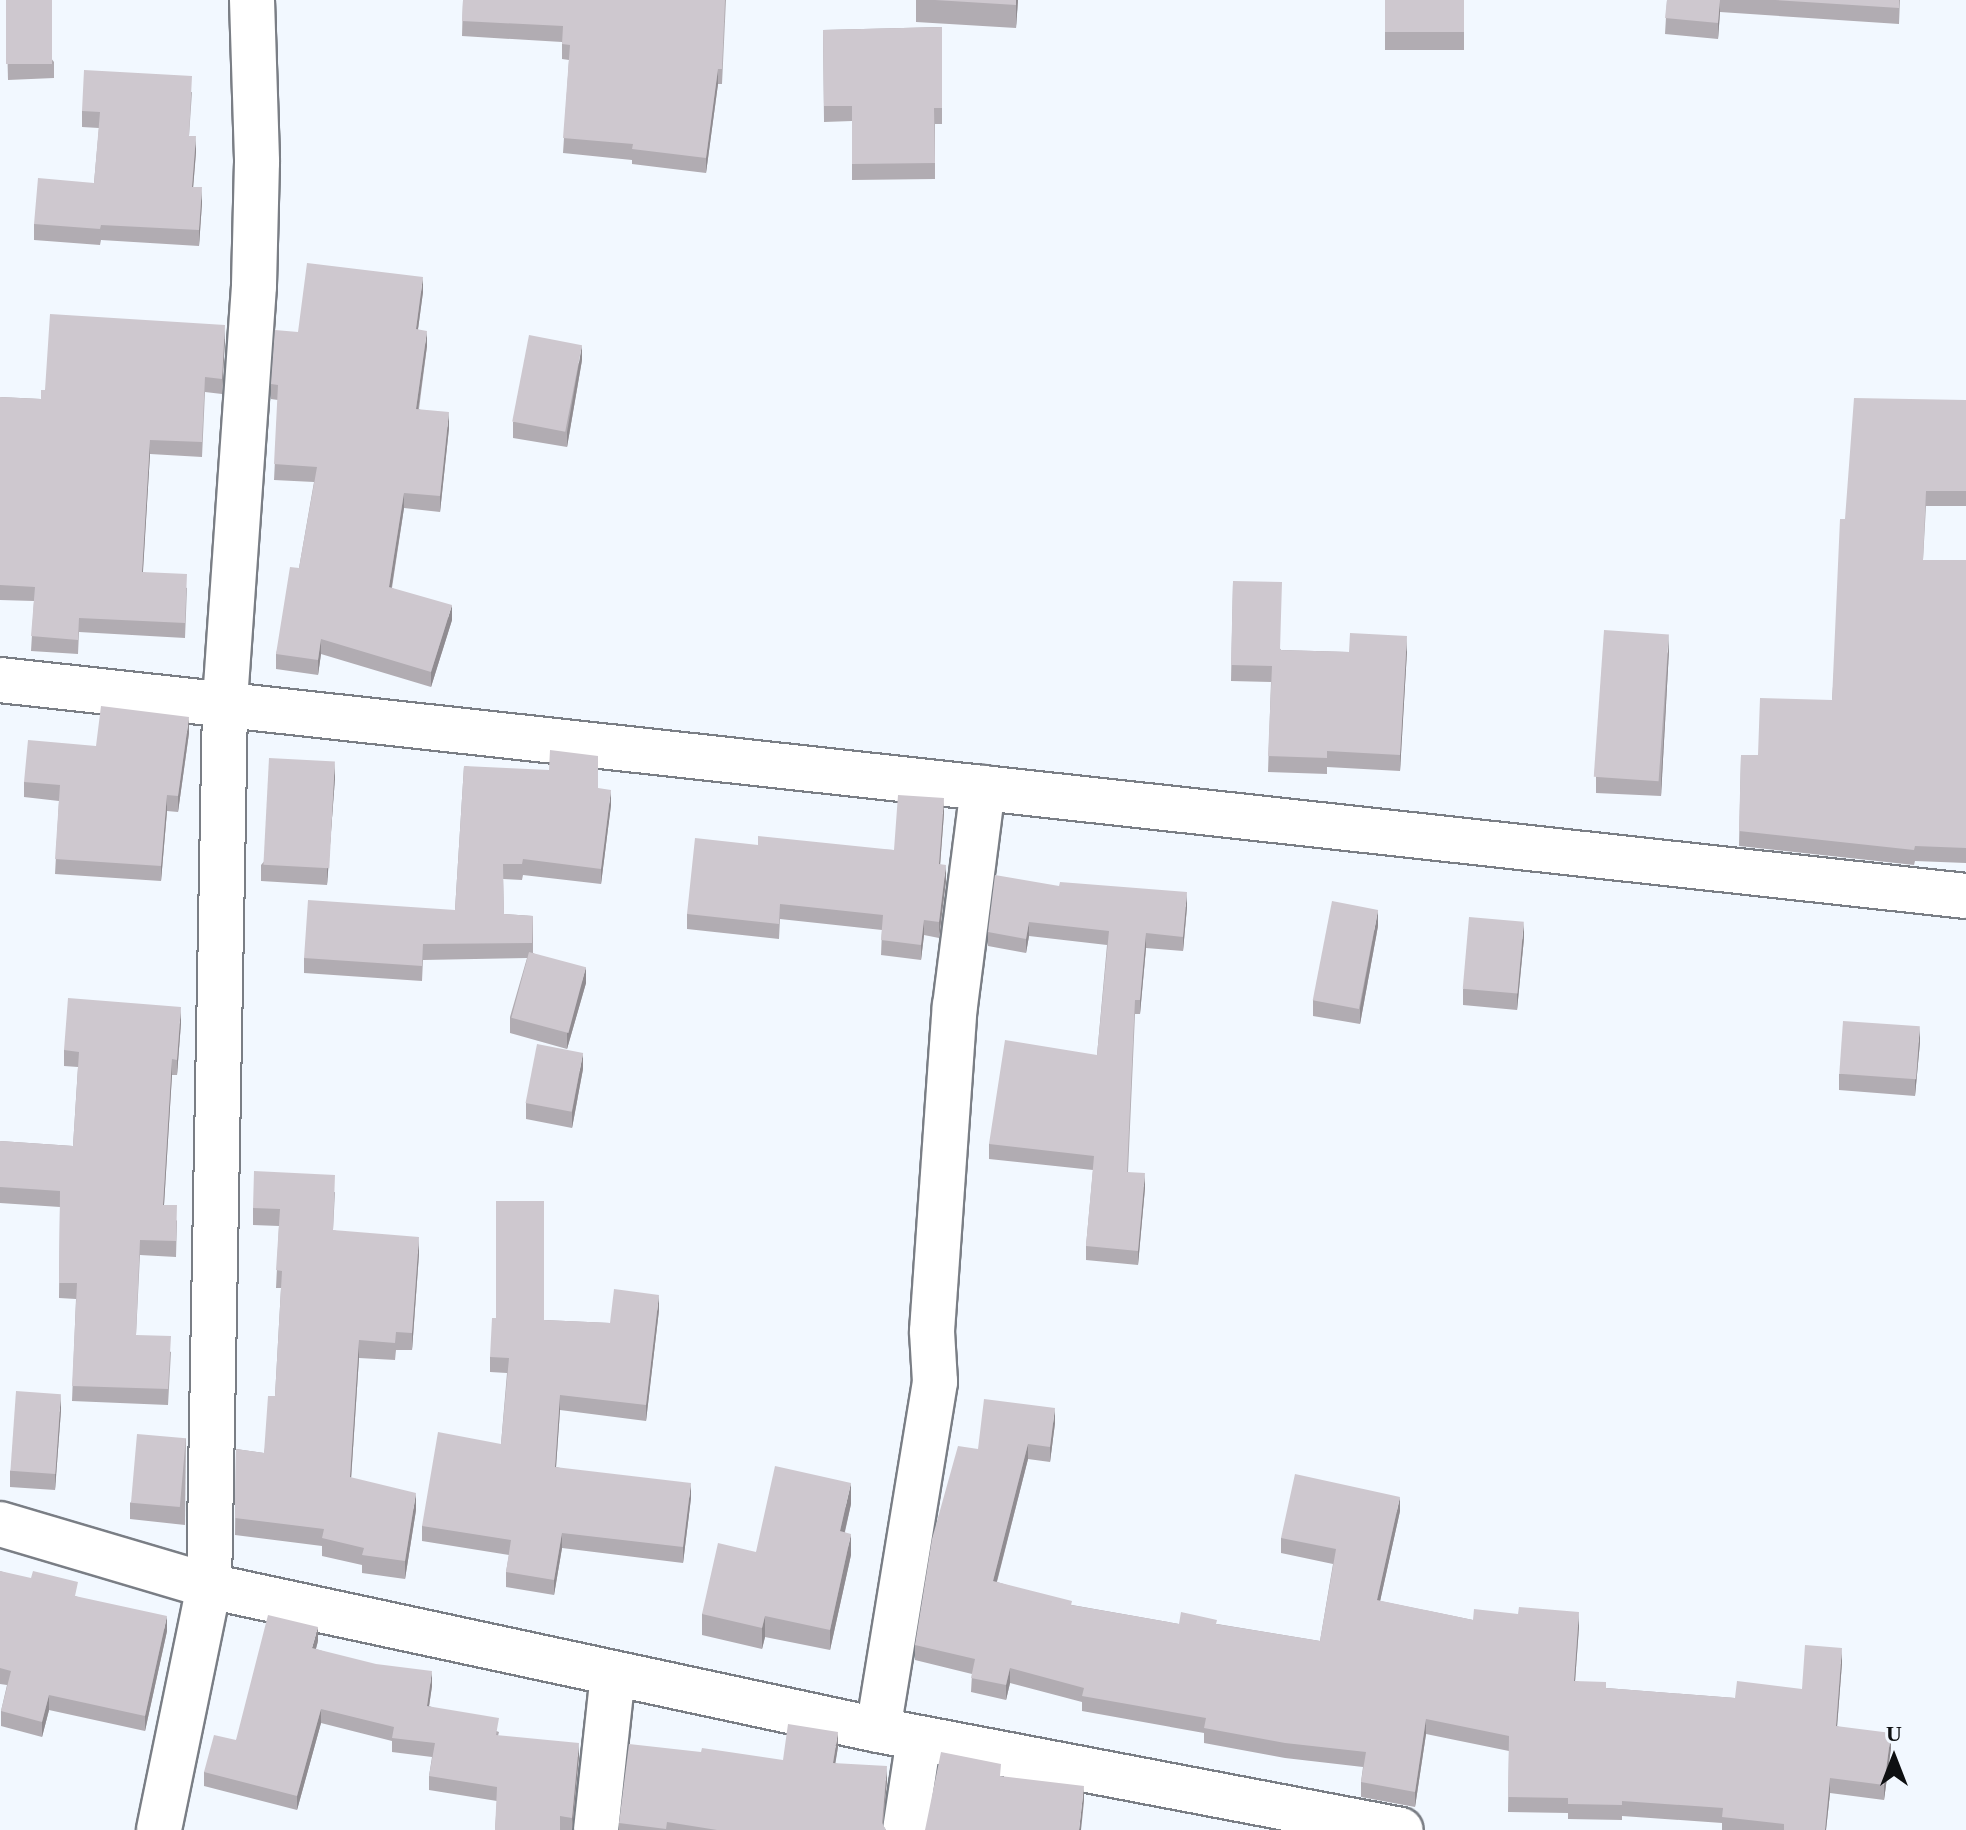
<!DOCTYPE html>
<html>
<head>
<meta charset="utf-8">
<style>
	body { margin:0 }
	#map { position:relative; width:1966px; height:1830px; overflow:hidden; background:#f2f8ff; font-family:"Times New Roman",serif }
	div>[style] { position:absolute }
	.roads { filter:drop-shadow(2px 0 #7a7e85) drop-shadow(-2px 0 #7a7e85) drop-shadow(0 2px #7a7e85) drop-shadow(0 -2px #7a7e85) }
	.minor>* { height:44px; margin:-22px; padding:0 22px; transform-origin:22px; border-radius:22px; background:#fff }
	.wall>* { inset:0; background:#b1acb2; transform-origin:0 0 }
	.shaded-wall>* { inset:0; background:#908c91 }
	.building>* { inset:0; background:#cec8cf; transform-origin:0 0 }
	span { translate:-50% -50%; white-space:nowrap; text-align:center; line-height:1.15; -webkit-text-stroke:6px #f2f8ff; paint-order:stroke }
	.north { position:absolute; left:1854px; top:1718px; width:80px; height:80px; -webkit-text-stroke:6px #f2f8ff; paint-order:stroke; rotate:0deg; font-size:22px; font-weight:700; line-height:32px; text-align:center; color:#0e1012 }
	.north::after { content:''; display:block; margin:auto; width:28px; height:36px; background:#0e1012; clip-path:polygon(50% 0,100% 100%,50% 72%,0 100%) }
</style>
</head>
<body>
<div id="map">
	<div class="roads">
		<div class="minor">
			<i style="left:252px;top:0;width:162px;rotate:88.2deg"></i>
			<i style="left:257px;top:162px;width:124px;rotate:91.4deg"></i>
			<i style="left:254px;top:286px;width:420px;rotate:94deg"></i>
			<i style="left:225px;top:705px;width:881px;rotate:91.04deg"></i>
			<i style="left:209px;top:1586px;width:684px;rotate:12.15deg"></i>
			<i style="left:878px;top:1730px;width:532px;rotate:10.82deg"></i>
			<i style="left:0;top:680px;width:1978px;rotate:6.27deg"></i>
			<i style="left:0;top:1524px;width:218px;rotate:16.5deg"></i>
			<i style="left:209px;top:1586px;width:249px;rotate:101.6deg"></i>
			<i style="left:878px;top:1730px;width:353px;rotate:-80.7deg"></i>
			<i style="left:935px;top:1382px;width:51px;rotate:-93.4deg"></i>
			<i style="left:932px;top:1331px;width:326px;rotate:-86deg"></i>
			<i style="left:955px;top:1006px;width:220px;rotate:-82.7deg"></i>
			<i style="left:596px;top:1830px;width:157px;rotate:-83.8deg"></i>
			<i style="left:905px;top:1830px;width:93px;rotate:-81.3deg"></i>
		</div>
	</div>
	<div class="wall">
		<i style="clip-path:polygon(6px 0,54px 62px,54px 78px,8px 80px)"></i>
		<i style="clip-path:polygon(463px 0,726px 0,722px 84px,718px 84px,706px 173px,632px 164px,632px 160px,563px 153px,569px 60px,562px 59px,562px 42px,462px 36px)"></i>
		<i style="clip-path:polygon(916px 0,1018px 0,1016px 28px,916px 22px)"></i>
		<i style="left:1385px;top:0;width:79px;height:50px"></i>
		<i style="clip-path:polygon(1667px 0,1900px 0,1899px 24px,1720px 12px,1718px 39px,1665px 34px)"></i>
		<i style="clip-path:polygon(942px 27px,942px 124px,935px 124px,935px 179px,852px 180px,852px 121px,824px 122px,823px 30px)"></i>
		<i style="clip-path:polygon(192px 92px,189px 136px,196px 152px,193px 187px,202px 203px,199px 246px,101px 240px,100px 245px,34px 240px,34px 224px,94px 183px,99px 128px,82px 127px,82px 111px)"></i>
		<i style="clip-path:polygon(423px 292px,418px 329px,427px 346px,419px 409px,449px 428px,440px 512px,404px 508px,392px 588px,452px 620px,431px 687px,321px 654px,318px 675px,276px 669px,276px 654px,299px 568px,314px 482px,274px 480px,278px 400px,271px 399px,271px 384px,298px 332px)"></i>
		<i style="clip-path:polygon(225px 339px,222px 394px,205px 392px,202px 457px,150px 454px,143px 572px,187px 588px,185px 638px,79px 632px,78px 654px,31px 651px,34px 601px,0 600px,0 397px,41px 399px,45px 390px)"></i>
		<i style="clip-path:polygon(582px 360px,567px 447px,513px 438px,513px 422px)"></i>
		<i style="clip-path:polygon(1966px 400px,1966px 506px,1926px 506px,1923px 560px,1966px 560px,1966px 863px,1915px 861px,1914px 865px,1739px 846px,1741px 755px,1758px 755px,1832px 700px,1845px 519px)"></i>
		<i style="clip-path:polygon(1233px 581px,1281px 650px,1349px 652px,1407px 651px,1400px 771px,1327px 767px,1327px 774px,1268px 772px,1271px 682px,1231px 681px)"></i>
		<i style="clip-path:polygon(1669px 650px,1661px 796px,1596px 793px,1596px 777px)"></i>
		<i style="clip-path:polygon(189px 733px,178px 812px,167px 811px,161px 881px,55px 874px,59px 801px,24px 797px,24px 782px,96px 746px)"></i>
		<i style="clip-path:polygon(464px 766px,598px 788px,611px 805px,601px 884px,523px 875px,522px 880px,503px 879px,504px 914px,533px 916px,533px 953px,586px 983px,567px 1049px,510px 1033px,510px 1017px,527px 958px,423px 960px,422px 981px,304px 973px,304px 958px,455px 910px)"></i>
		<i style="clip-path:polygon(335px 778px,327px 885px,261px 881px,261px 865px)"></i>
		<i style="clip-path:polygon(944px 813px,940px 864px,946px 881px,939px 938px,924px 935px,921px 960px,881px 955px,882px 930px,780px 919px,779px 939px,687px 929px,687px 914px,758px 845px,894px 850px)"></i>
		<i style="clip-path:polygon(1059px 886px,1187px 907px,1183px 951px,1146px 948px,1140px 1014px,1135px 1014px,1128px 1172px,1145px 1188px,1138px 1265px,1086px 1260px,1086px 1246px,1093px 1170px,989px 1159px,989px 1144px,1097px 1055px,1107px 945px,1029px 936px,1026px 953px,988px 946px,988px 932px)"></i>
		<i style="clip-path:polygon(1378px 926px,1360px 1024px,1313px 1016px,1313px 1000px)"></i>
		<i style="clip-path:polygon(1524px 938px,1517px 1010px,1463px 1005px,1463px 989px)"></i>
		<i style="clip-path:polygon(181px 1023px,177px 1075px,172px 1075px,164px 1205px,177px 1221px,176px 1257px,140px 1255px,136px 1335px,171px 1352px,168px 1405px,72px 1401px,76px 1299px,59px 1298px,60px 1207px,0 1203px,0 1141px,73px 1146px,78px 1067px,64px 1066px,64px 1050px)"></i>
		<i style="clip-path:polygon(1920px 1042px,1915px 1096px,1839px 1090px,1839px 1074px)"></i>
		<i style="clip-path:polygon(583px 1069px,572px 1128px,526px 1119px,526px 1103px)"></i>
		<i style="clip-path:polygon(335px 1192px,333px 1230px,419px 1254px,412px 1350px,396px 1350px,395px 1360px,359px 1358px,351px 1478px,416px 1510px,405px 1579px,362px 1573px,362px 1565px,322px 1556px,322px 1546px,235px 1535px,236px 1449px,264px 1453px,275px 1396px,281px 1288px,276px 1288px,279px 1226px,253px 1225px,253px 1208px)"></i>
		<i style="clip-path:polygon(659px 1310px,646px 1421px,560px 1410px,556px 1467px,691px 1498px,683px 1563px,562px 1548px,554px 1595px,506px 1587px,506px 1572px,509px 1555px,422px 1541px,422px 1526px,501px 1444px,507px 1373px,490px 1372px,490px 1357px,544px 1320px,610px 1323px)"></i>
		<i style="clip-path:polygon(61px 1410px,55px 1490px,10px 1487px,10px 1471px)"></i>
		<i style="clip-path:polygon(1055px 1423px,1050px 1462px,1028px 1459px,997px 1582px,1072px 1605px,1179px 1624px,1217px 1624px,1320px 1641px,1333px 1564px,1281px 1553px,1281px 1538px,1400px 1511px,1380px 1601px,1473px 1620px,1579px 1627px,1575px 1681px,1606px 1688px,1735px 1698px,1802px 1689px,1842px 1663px,1837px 1726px,1891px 1748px,1884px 1800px,1830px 1793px,1826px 1830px,1722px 1830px,1722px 1823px,1622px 1816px,1622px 1820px,1568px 1819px,1568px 1813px,1508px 1812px,1509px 1751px,1426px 1734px,1415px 1807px,1361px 1797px,1361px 1782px,1363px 1767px,1285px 1758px,1204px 1743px,1204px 1733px,1082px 1711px,1082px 1702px,1010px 1683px,1006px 1700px,971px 1692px,972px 1674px,915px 1660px,915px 1645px,978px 1449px)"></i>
		<i style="clip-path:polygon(186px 1438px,185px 1525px,130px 1519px,130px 1503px)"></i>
		<i style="clip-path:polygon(851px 1504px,845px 1532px,851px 1555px,830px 1650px,765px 1637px,762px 1649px,702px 1635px,702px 1614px,756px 1552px)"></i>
		<i style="clip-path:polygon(0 1571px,78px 1597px,167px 1631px,145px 1731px,49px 1710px,42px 1737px,1px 1726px,1px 1711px,7px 1685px,0 1684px)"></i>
		<i style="clip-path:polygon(318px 1641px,316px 1649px,432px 1686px,429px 1706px,499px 1732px,498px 1736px,579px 1757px,572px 1830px,495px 1830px,497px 1801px,429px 1790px,429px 1776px,432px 1757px,392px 1752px,392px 1741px,321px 1723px,297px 1810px,204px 1786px,204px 1772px,236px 1740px)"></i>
		<i style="clip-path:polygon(838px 1747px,835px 1763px,887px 1781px,883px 1825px,886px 1830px,619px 1830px,619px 1823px,783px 1760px)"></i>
	</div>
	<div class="shaded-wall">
		<i style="clip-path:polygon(1016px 0,1018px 0,1016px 28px)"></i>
		<i style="clip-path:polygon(1720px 0,1720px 12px,1718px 39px,1718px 23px)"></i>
		<i style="clip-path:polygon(718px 69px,718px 84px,706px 173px,706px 158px)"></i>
		<i style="clip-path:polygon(196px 136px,196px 152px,192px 202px,192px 187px)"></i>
		<i style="clip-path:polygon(202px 187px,202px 203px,199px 246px,199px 230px)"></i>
		<i style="clip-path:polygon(423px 277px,423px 292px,416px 344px,416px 329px)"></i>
		<i style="clip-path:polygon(225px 325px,225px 339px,222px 394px,222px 379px)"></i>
		<i style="clip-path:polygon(427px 331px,427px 346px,416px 424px,416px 409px)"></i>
		<i style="clip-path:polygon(582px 345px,582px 360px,567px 447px,567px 432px)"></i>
		<i style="clip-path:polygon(449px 412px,449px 428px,440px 512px,440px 496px)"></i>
		<i style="clip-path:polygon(150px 440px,150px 454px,142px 586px,142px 572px)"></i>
		<i style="clip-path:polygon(404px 493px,404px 508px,389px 603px,389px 587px)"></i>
		<i style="clip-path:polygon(452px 605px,452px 620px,431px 687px,431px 672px)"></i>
		<i style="clip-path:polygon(1669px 634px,1669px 650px,1661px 796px,1661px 780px)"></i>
		<i style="clip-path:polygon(1407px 636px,1407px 651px,1400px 771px,1400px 755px)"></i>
		<i style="clip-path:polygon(321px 639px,321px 654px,318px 675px,318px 660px)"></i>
		<i style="clip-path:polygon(189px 717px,189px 733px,178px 812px,178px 796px)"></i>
		<i style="clip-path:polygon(335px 762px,335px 778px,327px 885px,327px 869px)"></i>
		<i style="clip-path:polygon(611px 790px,611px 805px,601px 884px,601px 869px)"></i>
		<i style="clip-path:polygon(167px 795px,167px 811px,161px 881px,161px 866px)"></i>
		<i style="clip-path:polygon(944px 798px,944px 813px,939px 880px,939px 864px)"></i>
		<i style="clip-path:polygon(946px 865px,946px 881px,939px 938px,939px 922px)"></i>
		<i style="clip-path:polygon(1187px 892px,1187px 907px,1183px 951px,1183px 937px)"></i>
		<i style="clip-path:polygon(1378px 910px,1378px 926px,1360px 1024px,1360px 1008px)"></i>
		<i style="clip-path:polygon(924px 920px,924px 935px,921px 960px,921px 945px)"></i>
		<i style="clip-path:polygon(1029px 922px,1029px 936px,1026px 953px,1026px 939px)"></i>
		<i style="clip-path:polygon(1524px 922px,1524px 938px,1517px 1010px,1517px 994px)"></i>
		<i style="clip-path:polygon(1146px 933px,1146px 948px,1140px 1014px,1140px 1000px)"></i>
		<i style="clip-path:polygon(586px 967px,586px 983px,567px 1049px,567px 1033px)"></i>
		<i style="clip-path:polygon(181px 1007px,181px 1023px,177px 1075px,177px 1060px)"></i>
		<i style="clip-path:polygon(1920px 1027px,1920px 1042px,1915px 1096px,1915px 1080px)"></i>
		<i style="clip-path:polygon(583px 1053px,583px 1069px,572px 1128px,572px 1112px)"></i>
		<i style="clip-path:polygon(172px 1059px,172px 1075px,163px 1221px,163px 1205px)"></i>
		<i style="clip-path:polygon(1145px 1173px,1145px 1188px,1138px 1265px,1138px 1251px)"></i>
		<i style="clip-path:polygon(419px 1237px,419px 1254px,412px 1350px,412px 1333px)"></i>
		<i style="clip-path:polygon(659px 1295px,659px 1310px,646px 1421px,646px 1405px)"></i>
		<i style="clip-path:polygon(359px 1340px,359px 1358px,350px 1495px,350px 1477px)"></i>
		<i style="clip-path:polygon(61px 1394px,61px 1410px,55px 1490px,55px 1474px)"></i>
		<i style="clip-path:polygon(560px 1395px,560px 1410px,555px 1482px,555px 1467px)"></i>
		<i style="clip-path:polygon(1055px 1408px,1055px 1423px,1050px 1462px,1050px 1447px)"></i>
		<i style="clip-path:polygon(1028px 1444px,1028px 1459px,993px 1596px,993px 1581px)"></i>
		<i style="clip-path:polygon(691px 1483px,691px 1498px,683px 1563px,683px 1547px)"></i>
		<i style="clip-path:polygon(851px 1483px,851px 1504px,840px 1552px,840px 1531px)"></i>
		<i style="clip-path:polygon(416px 1493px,416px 1510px,405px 1579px,405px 1561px)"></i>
		<i style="clip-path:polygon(1400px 1497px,1400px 1511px,1377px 1615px,1377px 1600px)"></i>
		<i style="clip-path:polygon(562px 1533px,562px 1548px,554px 1595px,554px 1580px)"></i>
		<i style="clip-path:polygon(851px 1534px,851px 1555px,830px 1650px,830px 1630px)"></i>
		<i style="clip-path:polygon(1579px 1612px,1579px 1627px,1574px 1696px,1574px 1681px)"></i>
		<i style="clip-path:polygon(167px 1616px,167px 1631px,145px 1731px,145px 1716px)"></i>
		<i style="clip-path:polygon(765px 1616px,765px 1637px,762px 1649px,762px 1628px)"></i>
		<i style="clip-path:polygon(318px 1627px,318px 1641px,312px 1662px,312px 1648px)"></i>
		<i style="clip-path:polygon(1842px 1648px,1842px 1663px,1836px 1741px,1836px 1726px)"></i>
		<i style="clip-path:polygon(1010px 1668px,1010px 1683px,1006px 1700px,1006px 1685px)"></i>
		<i style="clip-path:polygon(432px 1671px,432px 1686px,427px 1720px,427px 1706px)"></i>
		<i style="clip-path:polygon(49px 1695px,49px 1710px,42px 1737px,42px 1722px)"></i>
		<i style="clip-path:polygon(321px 1709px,321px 1723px,297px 1810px,297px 1796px)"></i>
		<i style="clip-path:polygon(1426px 1719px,1426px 1734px,1415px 1807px,1415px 1792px)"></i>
		<i style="clip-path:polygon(838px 1732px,838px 1747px,833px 1778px,833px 1763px)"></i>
		<i style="clip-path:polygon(1891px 1733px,1891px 1748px,1884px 1800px,1884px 1785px)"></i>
		<i style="clip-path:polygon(579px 1743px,579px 1757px,572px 1830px,572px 1818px)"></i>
		<i style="clip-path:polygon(887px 1766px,887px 1781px,882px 1830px)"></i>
		<i style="clip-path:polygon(1830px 1778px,1830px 1793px,1826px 1830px,1825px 1830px)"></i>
		<i style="clip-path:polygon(1084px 1786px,1084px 1801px,1081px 1830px,1079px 1830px)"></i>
	</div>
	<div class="building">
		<i style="left:6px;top:0;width:46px;height:64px"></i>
		<i style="clip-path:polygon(463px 0,725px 0,722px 69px,718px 69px,706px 158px,632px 149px,633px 144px,563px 138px,570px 45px,562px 44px,563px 26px,462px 21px)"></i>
		<i style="clip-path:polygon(935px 0,1016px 0,1016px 5px)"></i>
		<i style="left:1385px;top:0;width:79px;height:32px"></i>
		<i style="clip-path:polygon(1667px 0,1720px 0,1718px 23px,1665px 18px)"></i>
		<i style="clip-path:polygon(1775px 0,1899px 0,1899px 8px)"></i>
		<i style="clip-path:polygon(942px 27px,942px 108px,934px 108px,935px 163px,852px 164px,852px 106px,824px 106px,823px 30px)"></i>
		<i style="clip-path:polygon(84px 70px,192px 76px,189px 136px,196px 136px,192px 187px,202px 187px,199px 230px,101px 225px,100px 229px,34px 224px,38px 178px,94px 183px,100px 112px,82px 111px)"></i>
		<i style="clip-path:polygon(307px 263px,423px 277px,416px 329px,427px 331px,416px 409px,449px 412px,440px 496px,404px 493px,389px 587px,452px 605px,431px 672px,321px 639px,318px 660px,276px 654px,290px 567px,299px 568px,317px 467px,274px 464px,278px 385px,271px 384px,275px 330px,298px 332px)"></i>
		<i style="clip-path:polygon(50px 314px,225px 325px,222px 379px,205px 377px,202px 442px,150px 440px,142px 572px,187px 574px,185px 623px,79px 618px,78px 640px,31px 636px,35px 587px,0 585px,0 397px,41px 399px,41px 390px,45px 390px)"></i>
		<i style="left:529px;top:335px;width:54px;height:88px;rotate:11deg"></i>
		<i style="clip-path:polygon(1854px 398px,1966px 400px,1966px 491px,1926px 491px,1923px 560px,1966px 560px,1966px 848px,1915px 846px,1914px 850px,1739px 831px,1741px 755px,1758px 755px,1760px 698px,1832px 700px,1840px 519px,1845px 519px)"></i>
		<i style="clip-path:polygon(1233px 581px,1282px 582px,1280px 650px,1349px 652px,1350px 633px,1407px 636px,1400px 755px,1327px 751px,1327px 758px,1268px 756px,1272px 666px,1231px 665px)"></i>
		<i style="left:1604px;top:630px;width:65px;height:147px;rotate:4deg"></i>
		<i style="clip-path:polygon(101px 706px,189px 717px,178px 796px,167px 795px,161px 866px,55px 859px,60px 785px,24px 782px,28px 740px,96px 746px)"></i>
		<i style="clip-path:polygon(550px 750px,598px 756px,598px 788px,611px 790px,601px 869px,523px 859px,522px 864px,503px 864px,504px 914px,533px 916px,532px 943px,423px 944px,422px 966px,304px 958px,308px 900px,455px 910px,464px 766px,549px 770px)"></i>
		<i style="left:269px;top:758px;width:66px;height:107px;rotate:3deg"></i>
		<i style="clip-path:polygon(898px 795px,944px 798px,939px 864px,946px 865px,939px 922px,924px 920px,921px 945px,881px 940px,883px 915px,780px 904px,779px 924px,687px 914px,695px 838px,758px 845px,758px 836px,894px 850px)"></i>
		<i style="clip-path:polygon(995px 875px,1059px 886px,1060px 882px,1187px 892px,1183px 937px,1146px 933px,1140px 1000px,1135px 1000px,1127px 1172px,1145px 1173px,1138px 1251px,1086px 1246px,1094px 1156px,989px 1144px,1005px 1040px,1097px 1055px,1109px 931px,1029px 922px,1026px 939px,988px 932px)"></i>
		<i style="left:1332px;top:901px;width:47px;height:101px;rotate:11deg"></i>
		<i style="left:1469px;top:917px;width:55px;height:72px;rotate:5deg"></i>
		<i style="left:529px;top:952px;width:59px;height:68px;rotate:15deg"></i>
		<i style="clip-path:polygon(68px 998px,181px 1007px,177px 1060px,172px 1059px,163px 1205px,177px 1205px,176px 1241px,140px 1240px,136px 1335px,171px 1336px,168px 1389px,72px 1386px,77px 1283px,59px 1283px,60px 1191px,0 1187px,0 1141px,73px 1146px,79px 1052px,64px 1050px)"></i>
		<i style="left:1843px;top:1021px;width:77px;height:53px;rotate:4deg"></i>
		<i style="left:537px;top:1044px;width:47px;height:60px;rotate:11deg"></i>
		<i style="clip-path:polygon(254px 1171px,335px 1175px,333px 1230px,419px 1237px,412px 1333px,396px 1332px,395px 1343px,359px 1340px,350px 1477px,416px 1493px,405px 1561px,362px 1555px,364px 1548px,322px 1538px,324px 1529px,235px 1518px,236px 1449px,264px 1453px,268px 1396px,275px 1396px,282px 1271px,276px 1270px,280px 1209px,253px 1208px)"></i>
		<i style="clip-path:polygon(496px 1201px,544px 1201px,544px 1320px,610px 1323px,614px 1289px,659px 1295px,646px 1405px,560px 1395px,555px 1467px,691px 1483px,683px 1547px,562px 1533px,554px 1580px,506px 1572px,511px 1540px,422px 1526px,438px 1432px,501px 1444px,509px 1358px,490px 1357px,492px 1318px,496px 1318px)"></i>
		<i style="left:16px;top:1391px;width:45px;height:80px;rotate:4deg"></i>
		<i style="clip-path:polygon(984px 1399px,1055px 1408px,1050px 1447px,1028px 1444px,993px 1581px,1072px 1601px,1071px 1605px,1179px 1624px,1181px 1612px,1217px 1620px,1216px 1624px,1320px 1641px,1336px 1549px,1281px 1538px,1295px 1474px,1400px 1497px,1377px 1600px,1473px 1620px,1474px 1609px,1518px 1614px,1519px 1607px,1579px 1612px,1574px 1681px,1606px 1682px,1606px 1688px,1735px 1698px,1737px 1681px,1802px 1689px,1805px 1645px,1842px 1648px,1836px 1726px,1891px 1733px,1884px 1785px,1830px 1778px,1825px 1830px,1784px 1830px,1784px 1824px,1722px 1817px,1723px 1808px,1622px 1801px,1622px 1805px,1568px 1804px,1568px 1798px,1508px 1797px,1509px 1736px,1426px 1719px,1415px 1792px,1361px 1782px,1366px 1752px,1285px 1743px,1204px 1728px,1206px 1718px,1082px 1696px,1084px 1688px,1010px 1668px,1006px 1685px,971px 1678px,975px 1659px,915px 1645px,932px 1539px,958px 1446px,978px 1449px)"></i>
		<i style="left:137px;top:1434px;width:49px;height:69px;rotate:5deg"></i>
		<i style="clip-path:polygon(775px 1466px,851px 1483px,840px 1531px,851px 1534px,830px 1630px,765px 1616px,762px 1628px,702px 1614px,718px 1543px,756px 1552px)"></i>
		<i style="clip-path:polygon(0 1571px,31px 1578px,33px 1571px,78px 1582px,75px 1596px,167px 1616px,145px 1716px,49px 1695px,42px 1722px,1px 1711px,11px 1671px,0 1668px)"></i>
		<i style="clip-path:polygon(268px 1615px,318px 1627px,312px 1648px,376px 1664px,432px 1671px,427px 1706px,499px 1718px,496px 1735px,579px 1743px,572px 1818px,560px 1816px,560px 1830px,495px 1830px,497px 1787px,429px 1776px,435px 1743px,392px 1738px,394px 1727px,321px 1709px,297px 1796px,204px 1772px,214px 1735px,236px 1740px)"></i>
		<i style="clip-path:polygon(788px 1724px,838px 1732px,833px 1763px,887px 1766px,882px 1823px,886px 1830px,717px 1830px,667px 1822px,666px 1829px,619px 1823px,629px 1744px,701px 1752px,702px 1748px,783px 1760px)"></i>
		<i style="clip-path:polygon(941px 1752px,1001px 1764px,1000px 1776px,1084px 1786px,1079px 1830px,925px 1830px)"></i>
	</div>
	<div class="north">U</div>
</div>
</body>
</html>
